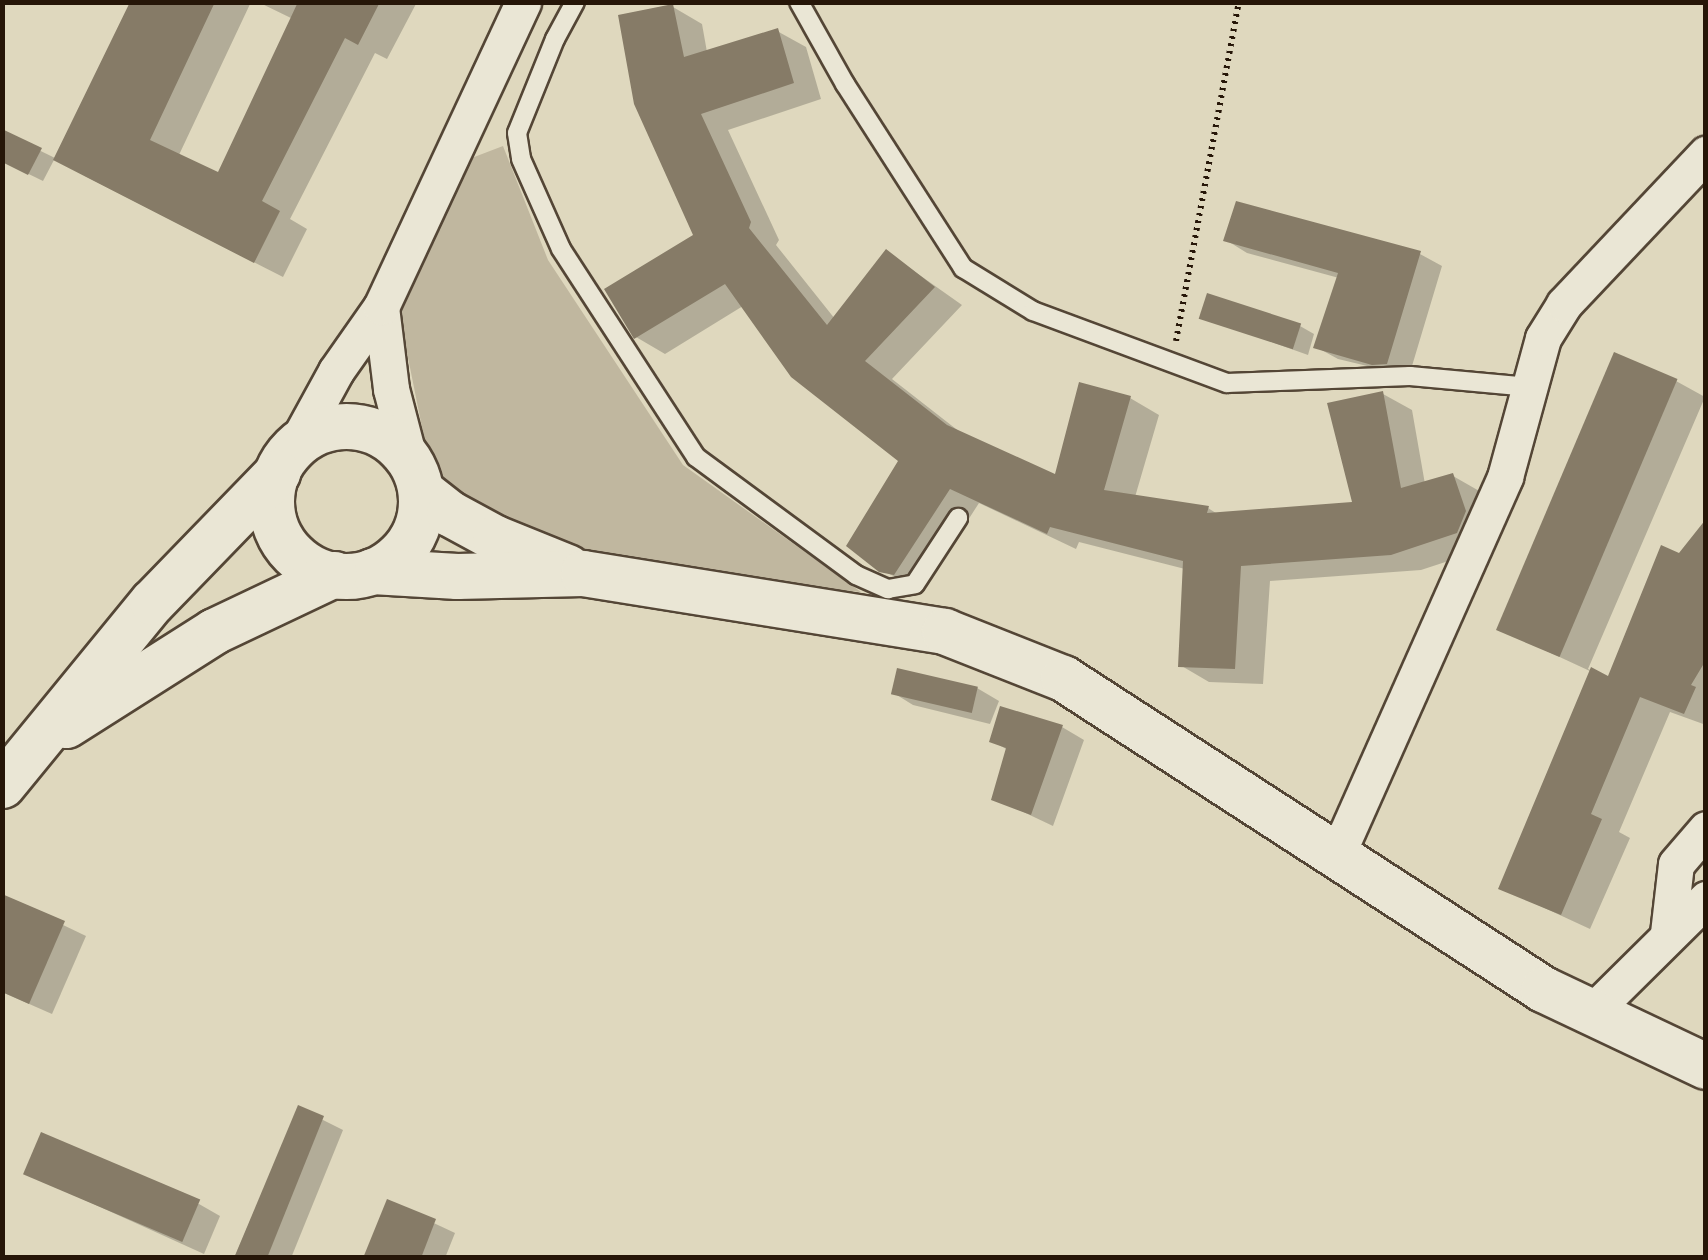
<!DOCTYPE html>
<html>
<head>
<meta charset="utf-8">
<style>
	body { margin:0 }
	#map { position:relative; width:1708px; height:1260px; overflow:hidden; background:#dfd8be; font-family:"Libre Bodoni",serif }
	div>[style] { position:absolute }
	.green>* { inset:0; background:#c0b79f }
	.shadow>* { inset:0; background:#0003 }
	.building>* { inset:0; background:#867b67; transform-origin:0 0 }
	.path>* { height:6px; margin-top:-3px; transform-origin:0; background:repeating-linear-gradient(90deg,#261608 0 2.5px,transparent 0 7.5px) }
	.roads { filter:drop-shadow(2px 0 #544636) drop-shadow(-2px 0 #544636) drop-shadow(0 2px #544636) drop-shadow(0 -2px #544636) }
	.service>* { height:18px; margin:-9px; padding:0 9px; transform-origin:9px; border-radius:9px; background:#eae6d5 }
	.minor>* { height:35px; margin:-17.5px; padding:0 17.5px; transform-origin:17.5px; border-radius:17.5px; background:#eae6d5 }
	.tertiary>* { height:45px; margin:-22.5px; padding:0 22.5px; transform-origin:22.5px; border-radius:22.5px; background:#eae6d5 }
	.tertiary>.ring { margin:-22.5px; padding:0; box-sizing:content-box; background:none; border:45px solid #eae6d5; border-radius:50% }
	span { translate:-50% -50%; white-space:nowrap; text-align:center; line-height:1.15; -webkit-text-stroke:8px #eae6d5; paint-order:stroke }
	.frame { position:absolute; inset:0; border:5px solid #261608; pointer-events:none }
</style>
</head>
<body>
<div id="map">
	<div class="green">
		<i style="clip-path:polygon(503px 146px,548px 260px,683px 465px,861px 592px,737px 580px,594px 559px,507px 525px,447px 490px,428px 457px,399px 313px,469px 159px)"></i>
	</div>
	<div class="shadow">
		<i style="clip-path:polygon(132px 2px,251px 2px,178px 157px,219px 176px,293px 19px,258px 2px,417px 2px,387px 59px,375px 53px,290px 219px,307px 229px,283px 277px,85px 176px)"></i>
		<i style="clip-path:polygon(673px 7px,702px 24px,707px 52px,777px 31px,806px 47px,821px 99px,728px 130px,779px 240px,776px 245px,835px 319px,887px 252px,962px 305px,892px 379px,965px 436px,1056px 478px,1130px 398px,1159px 415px,1135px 497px,1208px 508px,1219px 515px,1355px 504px,1383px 394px,1412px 410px,1425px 484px,1453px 476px,1481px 492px,1485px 549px,1421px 570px,1270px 581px,1263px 684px,1209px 682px,1180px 665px,1185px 569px,1079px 542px,1076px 549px,979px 503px,923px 590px,881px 570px,901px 460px,743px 306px,665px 354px,636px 337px,696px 236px)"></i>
		<i style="clip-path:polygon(2px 132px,55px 158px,43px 181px,2px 161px)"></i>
		<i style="clip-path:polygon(1237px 204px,1420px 254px,1442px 266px,1409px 376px,1338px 359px,1316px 347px,1339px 278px,1247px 253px,1226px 240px)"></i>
		<i style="clip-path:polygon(1202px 317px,1300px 326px,1314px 334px,1308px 355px)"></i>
		<i style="clip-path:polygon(1676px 381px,1705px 397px,1588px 669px,1610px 679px,1679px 556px,1706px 523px,1706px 725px,1670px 712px,1619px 832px,1630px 838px,1590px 929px,1501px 888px,1592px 672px,1501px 630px)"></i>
		<i style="clip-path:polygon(977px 688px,999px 701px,990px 724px,913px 705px,892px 692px)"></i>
		<i style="clip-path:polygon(1001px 709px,1062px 727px,1084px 740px,1053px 826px,994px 798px,1008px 750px,992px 741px)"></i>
		<i style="clip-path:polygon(9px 899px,86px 936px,52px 1014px,2px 992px,2px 913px)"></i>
		<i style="clip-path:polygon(299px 1108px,343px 1130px,291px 1258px,234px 1258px)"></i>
		<i style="clip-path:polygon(25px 1173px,199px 1204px,220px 1216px,204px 1254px)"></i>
		<i style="clip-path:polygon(389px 1202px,455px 1233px,445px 1258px,366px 1258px)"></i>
	</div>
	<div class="building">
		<i style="clip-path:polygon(130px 2px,215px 2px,150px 140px,218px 172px,298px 2px,380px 2px,358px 45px,345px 38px,262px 201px,280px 211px,254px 263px,53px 160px)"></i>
		<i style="clip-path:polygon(673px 4px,684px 57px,778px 28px,794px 83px,701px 114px,751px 222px,749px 228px,827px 325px,886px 249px,935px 287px,865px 361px,947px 425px,1055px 474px,1079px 382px,1131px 396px,1104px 490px,1209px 506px,1207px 513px,1352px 502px,1327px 403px,1383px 391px,1401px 488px,1453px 473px,1466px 511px,1457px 533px,1391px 555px,1241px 566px,1235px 669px,1178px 667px,1183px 561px,1050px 527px,1047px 534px,950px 489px,894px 575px,879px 572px,846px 546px,898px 461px,791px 377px,725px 284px,634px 339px,604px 289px,693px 235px,634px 104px,618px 15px)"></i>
		<i style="clip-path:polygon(2px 129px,42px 148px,28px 175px,2px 162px)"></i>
		<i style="clip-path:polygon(1236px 201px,1421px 251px,1387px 364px,1372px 365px,1313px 348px,1338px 273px,1223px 241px)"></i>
		<i style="left:1207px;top:293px;width:99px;height:27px;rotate:18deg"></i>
		<i style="left:1614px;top:352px;width:69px;height:302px;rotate:23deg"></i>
		<i style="clip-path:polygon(1706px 519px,1706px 660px,1691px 685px,1696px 687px,1684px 714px,1640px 697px,1591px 814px,1602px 819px,1561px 915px,1498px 889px,1591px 667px,1608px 676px,1661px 545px,1679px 553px)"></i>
		<i style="left:897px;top:668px;width:83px;height:27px;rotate:13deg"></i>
		<i style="clip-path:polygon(1000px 706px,1063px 725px,1031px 815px,991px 800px,1006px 748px,989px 742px)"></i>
		<i style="clip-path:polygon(2px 894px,65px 921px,29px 1004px,2px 992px)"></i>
		<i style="clip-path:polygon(298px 1105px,324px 1116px,267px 1258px,234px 1258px)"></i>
		<i style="left:41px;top:1132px;width:173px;height:46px;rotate:23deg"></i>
		<i style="clip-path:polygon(387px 1199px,436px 1219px,421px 1258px,363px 1258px)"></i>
	</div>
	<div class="path">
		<i style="left:1176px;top:341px;width:345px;rotate:-79.5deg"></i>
	</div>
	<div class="roads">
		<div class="service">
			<i style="left:575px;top:2px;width:42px;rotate:118.4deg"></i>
			<i style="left:555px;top:39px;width:101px;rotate:112deg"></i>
			<i style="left:517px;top:133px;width:26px;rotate:81deg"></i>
			<i style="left:521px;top:159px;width:98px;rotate:66deg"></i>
			<i style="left:561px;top:249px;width:248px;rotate:57deg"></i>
			<i style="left:696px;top:457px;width:199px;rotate:36.4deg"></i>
			<i style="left:856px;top:575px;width:35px;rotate:24deg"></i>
			<i style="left:888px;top:589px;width:27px;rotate:-10deg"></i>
			<i style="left:915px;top:584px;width:79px;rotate:-56.9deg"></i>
			<i style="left:799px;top:2px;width:94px;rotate:60.7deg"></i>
			<i style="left:845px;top:84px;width:219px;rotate:57.3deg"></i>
			<i style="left:963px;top:268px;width:82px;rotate:31.6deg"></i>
			<i style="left:1033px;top:311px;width:207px;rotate:20.4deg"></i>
			<i style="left:1227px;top:383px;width:183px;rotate:-2.2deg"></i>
			<i style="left:1410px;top:376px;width:120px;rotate:5.3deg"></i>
		</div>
		<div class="minor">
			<i style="left:381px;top:307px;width:83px;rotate:83deg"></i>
			<i style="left:391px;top:389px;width:71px;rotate:75.4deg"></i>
			<i style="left:295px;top:446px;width:85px;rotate:-61.3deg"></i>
			<i style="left:336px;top:371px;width:78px;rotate:-54.9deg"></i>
			<i style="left:381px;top:307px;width:336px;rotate:-65deg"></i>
			<i style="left:1336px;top:857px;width:416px;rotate:-66deg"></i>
			<i style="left:1505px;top:477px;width:144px;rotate:-74.7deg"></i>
			<i style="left:1543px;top:338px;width:40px;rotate:-58deg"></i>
			<i style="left:1564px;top:304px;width:207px;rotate:-46.6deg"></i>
			<i style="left:1668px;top:933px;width:69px;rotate:-83.4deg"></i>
			<i style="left:1676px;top:864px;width:46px;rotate:-49.4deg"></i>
			<i style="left:1592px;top:1012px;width:161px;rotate:-44.7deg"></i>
		</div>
		<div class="tertiary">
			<i class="ring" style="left:271px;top:426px;width:105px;height:105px"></i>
			<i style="left:421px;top:491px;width:36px;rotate:38deg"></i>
			<i style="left:449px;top:513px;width:52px;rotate:28.5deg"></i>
			<i style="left:495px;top:538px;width:78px;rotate:21.9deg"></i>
			<i style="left:372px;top:571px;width:85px;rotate:3.4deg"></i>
			<i style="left:457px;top:576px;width:126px;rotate:-1.4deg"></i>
			<i style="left:583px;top:573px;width:366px;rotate:9.1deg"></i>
			<i style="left:944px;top:631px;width:128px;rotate:21.6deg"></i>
			<i style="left:1063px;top:678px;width:572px;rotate:32.94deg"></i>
			<i style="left:1543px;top:989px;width:180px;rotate:25.3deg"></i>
			<i style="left:66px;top:725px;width:175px;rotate:-32.4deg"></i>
			<i style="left:214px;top:631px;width:133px;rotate:-25.4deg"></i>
			<i style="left:2px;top:785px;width:237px;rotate:-50.7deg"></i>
			<i style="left:152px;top:602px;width:180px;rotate:-45.9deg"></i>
		</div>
	</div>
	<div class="frame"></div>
</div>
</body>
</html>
